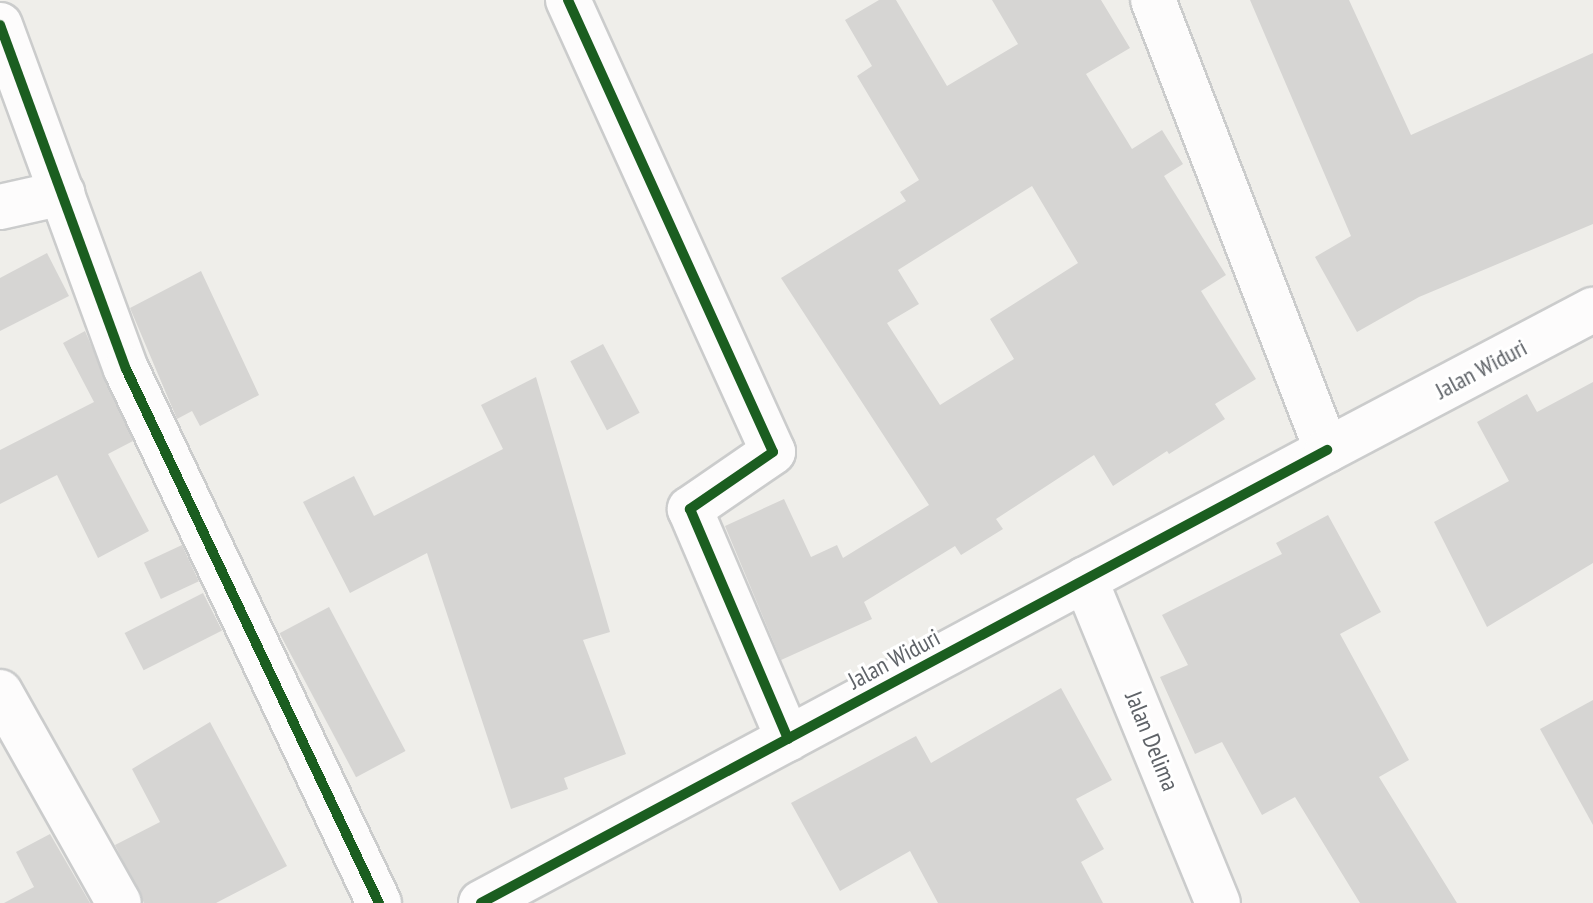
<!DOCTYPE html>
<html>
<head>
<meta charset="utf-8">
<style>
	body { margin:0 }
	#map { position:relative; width:1593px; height:903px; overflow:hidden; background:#efeeea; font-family:"PT Sans Narrow",sans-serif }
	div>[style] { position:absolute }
	.building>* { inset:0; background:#d6d5d3; transform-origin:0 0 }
	.roads { filter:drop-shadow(2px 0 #cbcccc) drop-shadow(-2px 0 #cbcccc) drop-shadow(0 2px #cbcccc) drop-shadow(0 -2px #cbcccc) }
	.minor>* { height:44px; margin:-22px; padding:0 22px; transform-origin:22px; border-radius:22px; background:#fdfcfc }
	.secondary>* { height:44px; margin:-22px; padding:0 22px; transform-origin:22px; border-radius:22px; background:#fdfcfc }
	.cycleway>* { height:10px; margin:-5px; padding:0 5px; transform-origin:5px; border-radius:5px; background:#1b5e20 }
	span { translate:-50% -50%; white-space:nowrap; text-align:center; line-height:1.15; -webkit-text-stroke:6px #fff; paint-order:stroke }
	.street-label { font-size:24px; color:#5f6368 }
</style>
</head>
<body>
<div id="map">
	<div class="building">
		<i style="clip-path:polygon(evenodd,879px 0,896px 0,947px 86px,1018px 44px,992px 0,1101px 0,1130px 48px,1086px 74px,1132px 149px,1162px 130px,1183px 164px,1164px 176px,1226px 275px,1201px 291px,1256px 379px,1215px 404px,1225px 419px,1169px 454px,1167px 451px,1113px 486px,1094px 455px,996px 519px,1003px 529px,961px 555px,955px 546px,864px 602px,872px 619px,781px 660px,725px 526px,784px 499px,811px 557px,837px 545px,843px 558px,929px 505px,781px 278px,906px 201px,900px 192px,919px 180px,857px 76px,872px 66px,845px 20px,879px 0,1032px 186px,1078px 263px,990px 319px,1014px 359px,940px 405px,887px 323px,919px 304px,898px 270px,1032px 186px)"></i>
		<i style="clip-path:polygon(1250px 0,1349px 0,1411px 135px,1593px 53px,1593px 224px,1419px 297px,1357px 332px,1315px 257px,1351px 236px)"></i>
		<i style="clip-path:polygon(47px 253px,69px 296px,0 331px,0 278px)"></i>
		<i style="clip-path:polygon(201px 271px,259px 395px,200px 426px,192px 411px,177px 419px,130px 308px)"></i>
		<i style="clip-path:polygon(85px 331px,133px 441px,108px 454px,149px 531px,98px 558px,57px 475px,0 504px,0 450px,94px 402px,63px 343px)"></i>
		<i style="left:603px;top:344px;width:78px;height:37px;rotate:62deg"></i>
		<i style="clip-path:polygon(536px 377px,610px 632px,583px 640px,626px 754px,564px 778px,568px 789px,511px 809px,427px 553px,350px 593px,303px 502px,354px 476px,374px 516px,503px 449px,481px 405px)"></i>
		<i style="clip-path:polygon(1593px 382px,1593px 563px,1487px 627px,1434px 522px,1509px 481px,1477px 422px,1527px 394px,1537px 412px)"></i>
		<i style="clip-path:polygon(1328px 515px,1381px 612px,1340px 634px,1409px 760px,1379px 777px,1457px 903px,1360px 903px,1295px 797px,1262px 815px,1222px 742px,1195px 754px,1160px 677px,1188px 665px,1162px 615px,1282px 554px,1276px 543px)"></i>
		<i style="left:182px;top:545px;width:40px;height:42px;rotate:65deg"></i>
		<i style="left:203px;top:593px;width:42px;height:88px;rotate:63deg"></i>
		<i style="left:329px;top:607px;width:163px;height:56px;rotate:62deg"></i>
		<i style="clip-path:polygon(1061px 688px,1112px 780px,1076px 799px,1104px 849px,1081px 862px,1103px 903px,938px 903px,910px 851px,840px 891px,791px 803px,916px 736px,931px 763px)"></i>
		<i style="clip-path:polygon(1593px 700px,1593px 825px,1540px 729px)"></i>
		<i style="clip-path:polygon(210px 722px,287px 866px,216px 903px,144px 903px,115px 845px,160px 822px,132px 769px)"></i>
		<i style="clip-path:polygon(50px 834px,90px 903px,4px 903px,34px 887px,16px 852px)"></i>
	</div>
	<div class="roads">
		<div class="minor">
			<i style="left:568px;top:0;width:496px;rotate:65.6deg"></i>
			<i style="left:773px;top:452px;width:101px;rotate:145.5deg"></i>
			<i style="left:690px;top:509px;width:250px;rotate:66.9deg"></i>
			<i style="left:0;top:25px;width:366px;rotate:69.9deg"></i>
			<i style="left:126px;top:369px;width:591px;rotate:64.65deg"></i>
			<i style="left:0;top:207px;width:64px;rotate:-12.7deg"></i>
			<i style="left:1085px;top:579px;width:350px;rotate:67.7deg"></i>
			<i style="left:0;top:692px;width:242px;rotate:60.6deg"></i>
			<i style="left:481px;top:903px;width:960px;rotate:-28.17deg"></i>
		</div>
		<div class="secondary">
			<i style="left:1153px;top:0;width:482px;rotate:68.9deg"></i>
			<i style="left:1327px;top:450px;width:301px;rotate:-27.8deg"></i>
		</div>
	</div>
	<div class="cycleway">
		<i style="left:568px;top:0;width:496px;rotate:65.6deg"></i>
		<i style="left:773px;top:452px;width:101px;rotate:145.5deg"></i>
		<i style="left:690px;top:509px;width:250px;rotate:66.9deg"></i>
		<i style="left:0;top:25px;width:366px;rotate:69.9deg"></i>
		<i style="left:126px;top:369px;width:591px;rotate:64.65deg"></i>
		<i style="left:481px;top:903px;width:960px;rotate:-28.17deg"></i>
	</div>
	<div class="street-label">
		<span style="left:1481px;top:369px;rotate:-28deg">Jalan Widuri</span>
		<span style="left:894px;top:659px;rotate:-28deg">Jalan Widuri</span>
		<span style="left:1152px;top:741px;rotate:68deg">Jalan Delima</span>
	</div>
</div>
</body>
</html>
